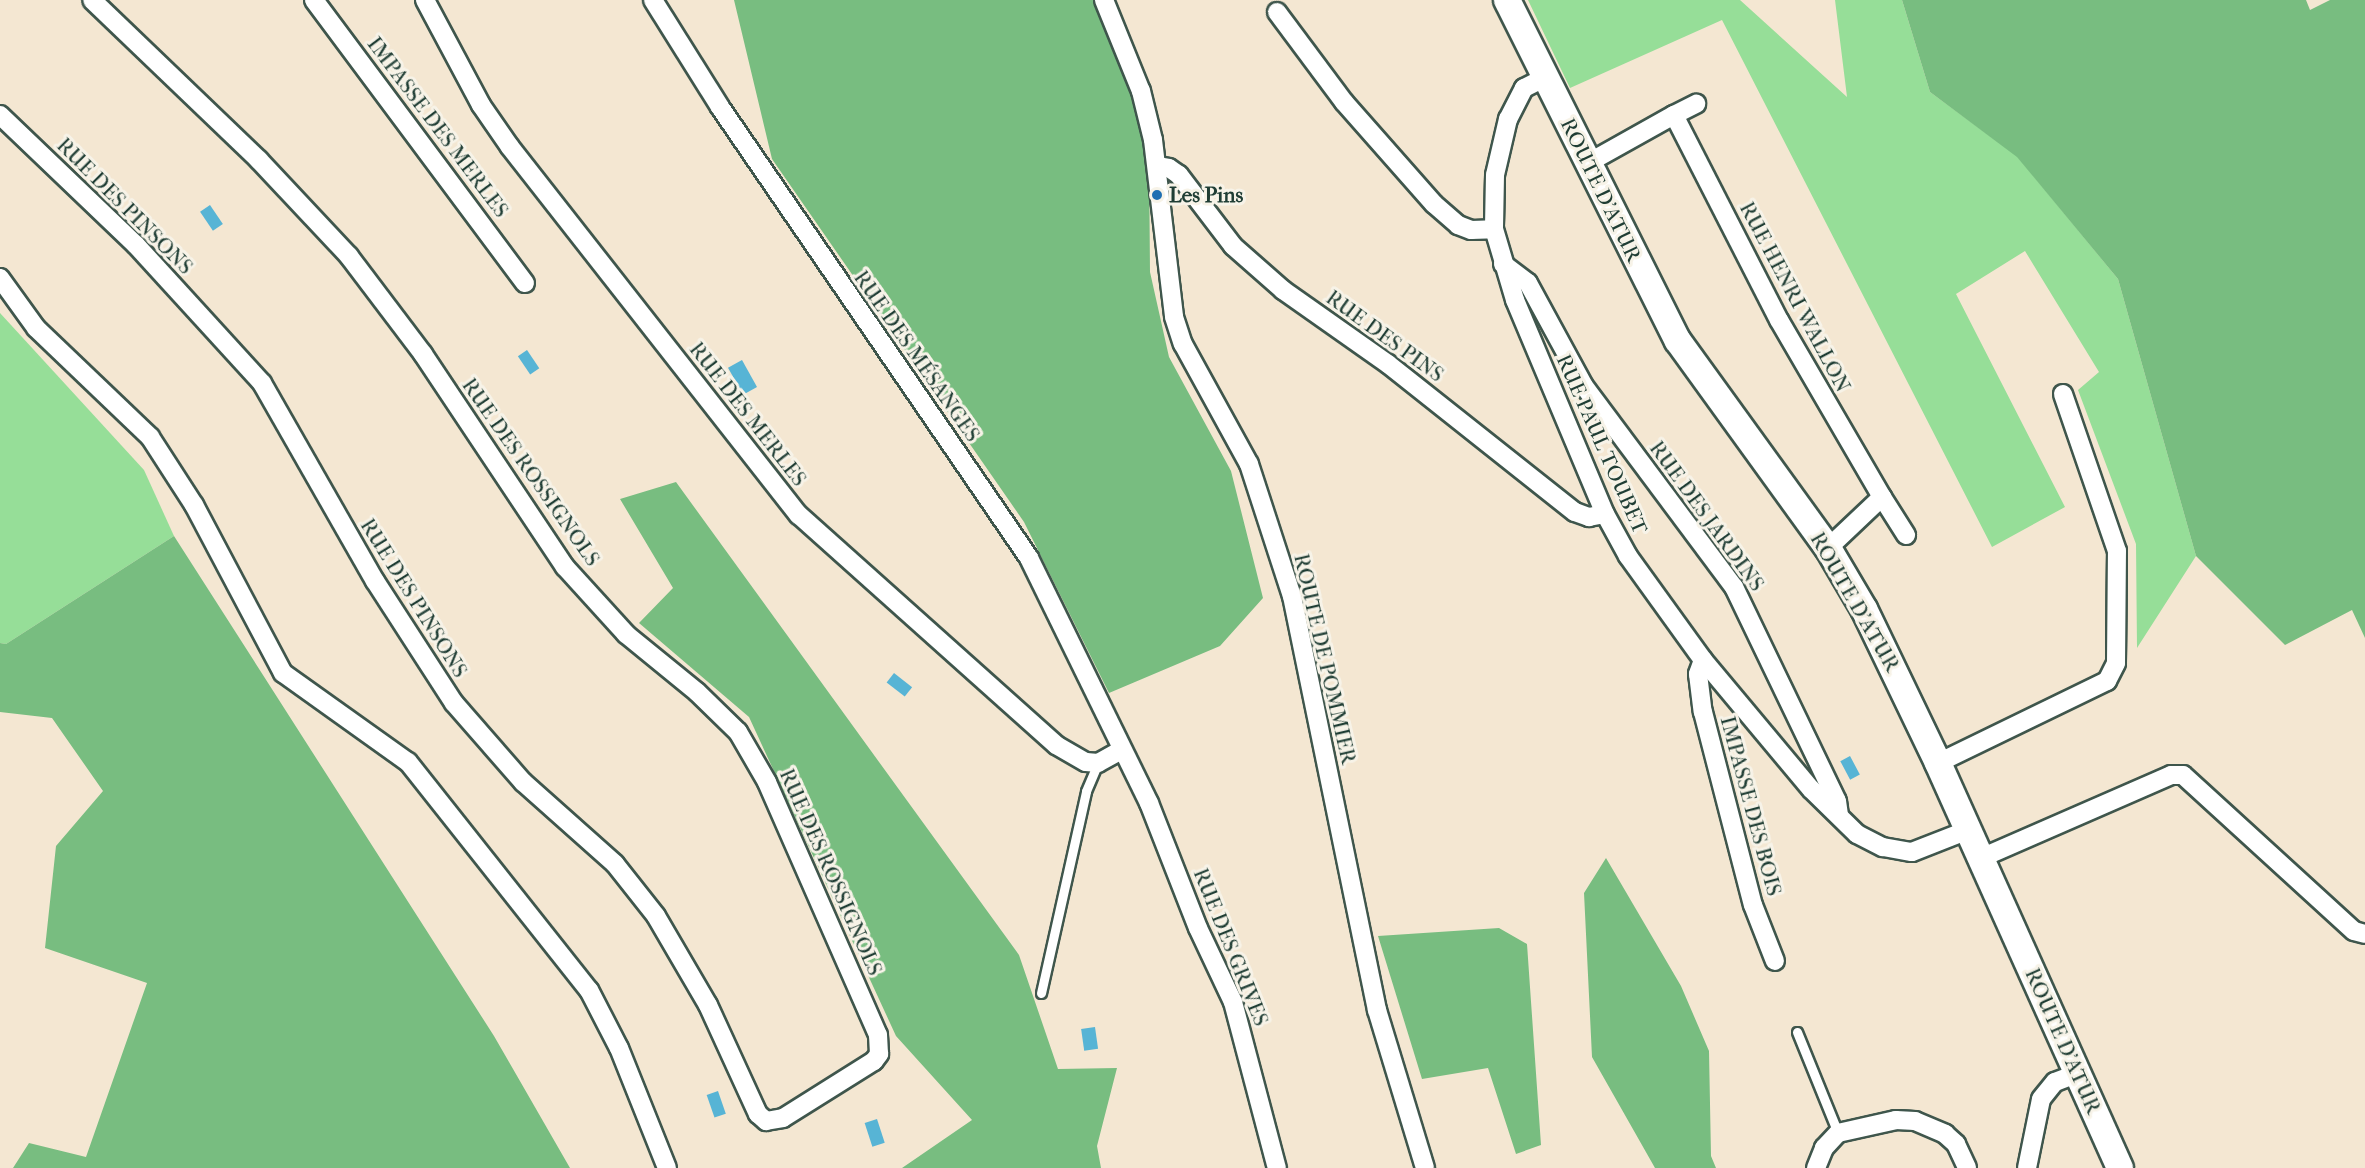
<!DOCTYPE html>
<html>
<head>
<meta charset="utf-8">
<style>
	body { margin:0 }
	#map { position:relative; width:2365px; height:1168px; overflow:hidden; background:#f4e7d2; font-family:"IM FELL French Canon",serif }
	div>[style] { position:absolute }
	.green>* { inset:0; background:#96de98 }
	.forest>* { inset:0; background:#78bd80 }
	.water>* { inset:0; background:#57b4d5; transform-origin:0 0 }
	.roads { filter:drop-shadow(2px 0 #3f564c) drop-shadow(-2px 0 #3f564c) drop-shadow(0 2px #3f564c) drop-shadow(0 -2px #3f564c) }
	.service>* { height:9px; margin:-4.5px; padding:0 4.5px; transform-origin:4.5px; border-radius:4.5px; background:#fff }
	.minor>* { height:18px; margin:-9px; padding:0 9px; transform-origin:9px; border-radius:9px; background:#fff }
	.secondary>* { height:26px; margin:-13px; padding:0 13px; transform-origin:13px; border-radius:13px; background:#fff }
	.dots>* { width:16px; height:16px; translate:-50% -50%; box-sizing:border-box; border:3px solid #f7f3e8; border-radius:50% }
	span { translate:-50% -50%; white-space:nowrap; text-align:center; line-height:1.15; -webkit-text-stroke:6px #f7f3e8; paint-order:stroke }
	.street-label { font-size:21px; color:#1f3d34 }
	.poi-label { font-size:21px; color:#1f3d34; font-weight:700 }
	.left { translate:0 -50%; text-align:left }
</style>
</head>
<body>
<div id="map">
	<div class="green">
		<i style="clip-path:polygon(1528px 0,1740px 0,1847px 97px,1835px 0,1902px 0,1930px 92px,2017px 156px,2118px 279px,2196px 556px,2137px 648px,2136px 544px,2078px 390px,2099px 372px,2025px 251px,1956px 294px,2065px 507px,1992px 547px,1722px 20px,1570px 88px)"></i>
		<i style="clip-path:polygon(0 313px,144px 470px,174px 536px,6px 644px,0 643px)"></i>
	</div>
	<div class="forest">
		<i style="clip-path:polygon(734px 0,1099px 0,1132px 79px,1149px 151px,1150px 272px,1169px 357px,1231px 471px,1263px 598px,1220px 646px,1109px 693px,1024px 522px,772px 159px)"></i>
		<i style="clip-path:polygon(1902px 0,2306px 0,2310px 10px,2330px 0,2365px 0,2365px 638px,2352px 610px,2285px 645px,2196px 556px,2118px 279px,2017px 157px,1930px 92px)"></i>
		<i style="clip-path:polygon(676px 482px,1019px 955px,1058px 1069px,1117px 1068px,1097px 1146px,1101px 1168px,902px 1168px,972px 1120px,896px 1036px,749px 717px,639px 623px,673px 588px,620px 499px)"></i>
		<i style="clip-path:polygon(174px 536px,494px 1036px,570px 1168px,13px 1168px,29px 1143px,86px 1157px,147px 983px,45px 948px,56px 846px,103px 791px,52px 718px,0 712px,0 643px,6px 644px)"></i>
		<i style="clip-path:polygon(1606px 858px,1681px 986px,1709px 1051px,1711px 1156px,1716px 1168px,1655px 1168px,1592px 1057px,1584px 893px)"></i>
		<i style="clip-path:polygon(1499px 928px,1527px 944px,1541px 1145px,1516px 1154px,1488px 1068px,1422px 1079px,1378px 936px)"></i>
	</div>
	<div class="water">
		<i style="left:210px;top:205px;width:23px;height:12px;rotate:56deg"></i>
		<i style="left:527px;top:350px;width:22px;height:11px;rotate:56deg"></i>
		<i style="left:742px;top:360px;width:31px;height:16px;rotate:61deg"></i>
		<i style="left:894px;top:673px;width:23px;height:12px;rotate:38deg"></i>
		<i style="left:1850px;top:756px;width:21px;height:11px;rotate:62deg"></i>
		<i style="left:1095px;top:1027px;width:22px;height:14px;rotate:82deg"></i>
		<i style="left:718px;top:1091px;width:24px;height:12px;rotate:71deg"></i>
		<i style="left:877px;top:1119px;width:25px;height:13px;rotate:72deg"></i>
	</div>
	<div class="roads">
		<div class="service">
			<i style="left:1041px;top:993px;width:207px;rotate:-77.4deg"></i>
			<i style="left:1086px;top:791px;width:30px;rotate:-67deg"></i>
			<i style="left:1797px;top:1032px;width:109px;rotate:67.9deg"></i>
		</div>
		<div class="minor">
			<i style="left:314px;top:0;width:353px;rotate:53.3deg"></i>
			<i style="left:425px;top:0;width:119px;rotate:61.9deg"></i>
			<i style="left:481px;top:105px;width:51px;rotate:55.4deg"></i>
			<i style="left:510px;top:147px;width:468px;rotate:51.9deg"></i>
			<i style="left:799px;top:515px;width:345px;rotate:41.8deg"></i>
			<i style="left:1056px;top:745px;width:34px;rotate:30deg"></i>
			<i style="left:1086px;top:762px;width:12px;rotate:5deg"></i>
			<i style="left:1098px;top:763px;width:25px;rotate:-29deg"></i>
			<i style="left:653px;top:0;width:126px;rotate:57.9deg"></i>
			<i style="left:720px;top:107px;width:547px;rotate:55.58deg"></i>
			<i style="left:1029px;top:558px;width:273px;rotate:63.9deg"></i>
			<i style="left:1149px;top:803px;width:134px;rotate:68.6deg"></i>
			<i style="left:1198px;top:928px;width:82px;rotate:64.7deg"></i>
			<i style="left:1233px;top:1002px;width:172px;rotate:75.2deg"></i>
			<i style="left:1104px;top:0;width:98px;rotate:67.9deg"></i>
			<i style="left:1141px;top:91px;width:50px;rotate:76.2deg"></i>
			<i style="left:1153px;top:140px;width:178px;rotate:83.2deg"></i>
			<i style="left:1174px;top:317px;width:28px;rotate:72deg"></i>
			<i style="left:1183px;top:344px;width:137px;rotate:61.2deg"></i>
			<i style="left:1249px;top:464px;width:139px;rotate:72deg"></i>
			<i style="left:1292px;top:596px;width:423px;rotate:78.4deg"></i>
			<i style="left:1377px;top:1010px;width:165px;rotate:73.1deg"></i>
			<i style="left:1277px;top:12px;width:112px;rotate:53.3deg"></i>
			<i style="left:1344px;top:102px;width:136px;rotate:48.6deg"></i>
			<i style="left:1434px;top:204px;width:32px;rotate:41deg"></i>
			<i style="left:1458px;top:225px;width:14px;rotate:21deg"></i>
			<i style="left:1471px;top:230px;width:23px;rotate:-2deg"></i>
			<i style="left:1546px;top:77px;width:25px;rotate:153deg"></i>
			<i style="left:1524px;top:88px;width:35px;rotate:117deg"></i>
			<i style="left:1508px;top:119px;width:57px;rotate:103.1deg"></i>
			<i style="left:1495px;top:175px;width:54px;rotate:91.1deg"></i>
			<i style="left:1494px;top:229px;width:74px;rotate:73.5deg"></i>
			<i style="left:1515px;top:300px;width:232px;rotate:67.2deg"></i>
			<i style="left:1605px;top:514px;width:48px;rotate:61.3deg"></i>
			<i style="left:1628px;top:556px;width:128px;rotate:54.2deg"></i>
			<i style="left:1703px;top:660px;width:168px;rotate:50.1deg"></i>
			<i style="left:1811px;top:789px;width:64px;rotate:44.4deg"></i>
			<i style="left:1857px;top:834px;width:29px;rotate:27deg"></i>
			<i style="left:1883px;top:847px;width:29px;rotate:10deg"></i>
			<i style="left:1912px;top:852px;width:60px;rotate:-21.4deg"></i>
			<i style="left:0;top:115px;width:188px;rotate:43.7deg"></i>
			<i style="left:136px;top:245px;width:187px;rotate:47.6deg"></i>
			<i style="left:262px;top:383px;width:228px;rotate:60.3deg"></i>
			<i style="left:375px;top:581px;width:145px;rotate:57.1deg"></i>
			<i style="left:454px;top:703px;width:105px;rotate:48.9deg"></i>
			<i style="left:523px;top:782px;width:123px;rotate:41.7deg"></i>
			<i style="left:615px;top:864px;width:66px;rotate:51.7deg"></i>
			<i style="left:656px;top:916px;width:103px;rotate:59.7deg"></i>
			<i style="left:708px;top:1005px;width:120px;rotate:65.4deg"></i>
			<i style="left:758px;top:1114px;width:11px;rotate:41deg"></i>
			<i style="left:766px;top:1121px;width:17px;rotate:-10deg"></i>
			<i style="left:783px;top:1118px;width:107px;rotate:-32.1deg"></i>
			<i style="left:874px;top:1061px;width:9px;rotate:-54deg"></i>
			<i style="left:879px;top:1054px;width:19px;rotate:-93deg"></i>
			<i style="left:878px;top:1035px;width:276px;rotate:-113.7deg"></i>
			<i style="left:767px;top:782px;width:58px;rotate:-120.1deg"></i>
			<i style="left:738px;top:732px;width:57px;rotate:-135.7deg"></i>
			<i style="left:697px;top:692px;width:92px;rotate:-140.8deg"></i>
			<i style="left:626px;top:634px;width:91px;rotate:-132.3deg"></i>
			<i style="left:565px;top:567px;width:256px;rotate:-123.7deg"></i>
			<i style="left:423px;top:354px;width:123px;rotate:-127.1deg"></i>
			<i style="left:349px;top:256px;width:132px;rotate:-133.2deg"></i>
			<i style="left:259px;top:160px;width:231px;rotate:-136.2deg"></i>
			<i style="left:1674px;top:115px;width:25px;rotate:-27deg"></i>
			<i style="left:1588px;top:163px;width:98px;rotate:-29.2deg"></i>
			<i style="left:1674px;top:115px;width:230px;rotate:62.9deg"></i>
			<i style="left:1779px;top:320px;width:205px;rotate:59.8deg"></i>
			<i style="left:1882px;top:497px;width:74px;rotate:136.6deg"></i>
			<i style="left:1157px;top:166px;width:12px;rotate:9deg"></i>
			<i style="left:1169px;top:168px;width:12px;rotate:35deg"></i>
			<i style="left:1179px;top:175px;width:89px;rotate:52.7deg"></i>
			<i style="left:1233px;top:246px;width:67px;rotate:41.3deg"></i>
			<i style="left:1283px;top:290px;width:128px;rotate:35.2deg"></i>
			<i style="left:1388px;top:364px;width:238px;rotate:38.4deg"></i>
			<i style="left:1575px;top:512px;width:15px;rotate:20deg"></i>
			<i style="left:1589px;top:517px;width:16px;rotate:-11deg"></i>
			<i style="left:1503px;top:264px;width:31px;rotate:37deg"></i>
			<i style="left:1528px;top:283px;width:117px;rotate:61.5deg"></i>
			<i style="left:1584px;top:386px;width:251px;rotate:53.3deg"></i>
			<i style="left:1734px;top:587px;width:237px;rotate:64.3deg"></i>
			<i style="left:1837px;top:801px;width:14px;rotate:82deg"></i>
			<i style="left:0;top:278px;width:62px;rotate:54.2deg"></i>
			<i style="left:36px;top:328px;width:158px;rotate:43.7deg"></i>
			<i style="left:150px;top:437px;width:81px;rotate:57.1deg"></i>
			<i style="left:194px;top:505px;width:190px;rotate:62.1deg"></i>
			<i style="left:283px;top:673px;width:153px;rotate:35.5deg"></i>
			<i style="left:408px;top:762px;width:291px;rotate:51.6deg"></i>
			<i style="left:589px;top:990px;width:65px;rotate:62.7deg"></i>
			<i style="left:619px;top:1048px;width:129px;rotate:68.2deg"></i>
			<i style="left:1882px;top:497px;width:45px;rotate:57.7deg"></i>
			<i style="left:1703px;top:660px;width:15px;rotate:110deg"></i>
			<i style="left:1698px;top:674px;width:38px;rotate:83deg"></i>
			<i style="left:1703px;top:712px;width:199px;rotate:75.5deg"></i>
			<i style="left:1753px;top:905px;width:60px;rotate:68.6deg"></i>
			<i style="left:1938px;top:763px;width:188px;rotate:-25.9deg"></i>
			<i style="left:2107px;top:681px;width:20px;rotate:-63deg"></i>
			<i style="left:2116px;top:663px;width:112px;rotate:-89.5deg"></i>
			<i style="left:2117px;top:551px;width:166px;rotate:-109deg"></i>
			<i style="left:1981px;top:858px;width:207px;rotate:-23.6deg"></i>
			<i style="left:2171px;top:775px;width:12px"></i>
			<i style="left:2183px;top:775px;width:231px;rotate:42.4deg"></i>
			<i style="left:2354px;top:931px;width:11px;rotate:15deg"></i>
			<i style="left:1816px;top:1168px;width:22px;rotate:-68deg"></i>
			<i style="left:1824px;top:1148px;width:21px;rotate:-47deg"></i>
			<i style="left:1838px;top:1133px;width:59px;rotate:-12.6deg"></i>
			<i style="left:1896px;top:1120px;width:19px;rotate:3deg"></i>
			<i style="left:1915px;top:1121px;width:33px;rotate:23deg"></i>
			<i style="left:1945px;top:1134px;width:15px;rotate:42deg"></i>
			<i style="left:1956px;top:1144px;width:26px;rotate:65deg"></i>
			<i style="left:2027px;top:1168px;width:70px;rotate:-78.5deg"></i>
			<i style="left:2041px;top:1099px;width:22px;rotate:-51deg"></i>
			<i style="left:2055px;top:1082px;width:25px;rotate:-21deg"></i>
		</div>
		<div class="secondary">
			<i style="left:1507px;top:0;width:381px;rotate:63.4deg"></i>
			<i style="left:1678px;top:341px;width:256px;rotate:54.1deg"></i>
			<i style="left:1828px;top:548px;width:71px;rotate:59.5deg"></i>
			<i style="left:1864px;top:609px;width:171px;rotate:64.3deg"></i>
			<i style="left:1938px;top:763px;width:444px;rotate:65.8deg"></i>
		</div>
	</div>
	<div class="dots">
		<i style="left:1157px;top:195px;background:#1f6fb2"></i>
	</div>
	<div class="street-label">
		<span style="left:438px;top:127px;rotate:53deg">IMPASSE DES MERLES</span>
		<span style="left:1601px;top:190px;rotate:64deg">ROUTE D'ATUR</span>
		<span style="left:125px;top:206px;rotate:45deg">RUE DES PINSONS</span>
		<span style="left:1795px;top:297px;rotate:62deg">RUE HENRI WALLON</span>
		<span style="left:1385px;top:336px;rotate:36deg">RUE DES PINS</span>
		<span style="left:917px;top:356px;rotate:55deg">RUE DES MÉSANGES</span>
		<span style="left:748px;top:414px;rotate:52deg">RUE DES MERLES</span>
		<span style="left:1602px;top:444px;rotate:66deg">RUE PAUL TOUBET</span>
		<span style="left:531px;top:472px;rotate:55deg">RUE DES ROSSIGNOLS</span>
		<span style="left:1707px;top:516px;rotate:54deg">RUE DES JARDINS</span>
		<span style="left:414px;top:598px;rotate:58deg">RUE DES PINSONS</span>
		<span style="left:1855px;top:602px;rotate:60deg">ROUTE D'ATUR</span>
		<span style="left:1325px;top:659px;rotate:77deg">ROUTE DE POMMIER</span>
		<span style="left:1751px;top:806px;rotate:75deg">IMPASSE DES BOIS</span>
		<span style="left:831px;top:872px;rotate:66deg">RUE DES ROSSIGNOLS</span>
		<span style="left:1231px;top:947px;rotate:68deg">RUE DES GRIVES</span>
		<span style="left:2063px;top:1041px;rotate:66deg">ROUTE D'ATUR</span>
	</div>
	<div class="poi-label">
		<span class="left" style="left:1169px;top:195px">Les Pins</span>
	</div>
</div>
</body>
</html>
